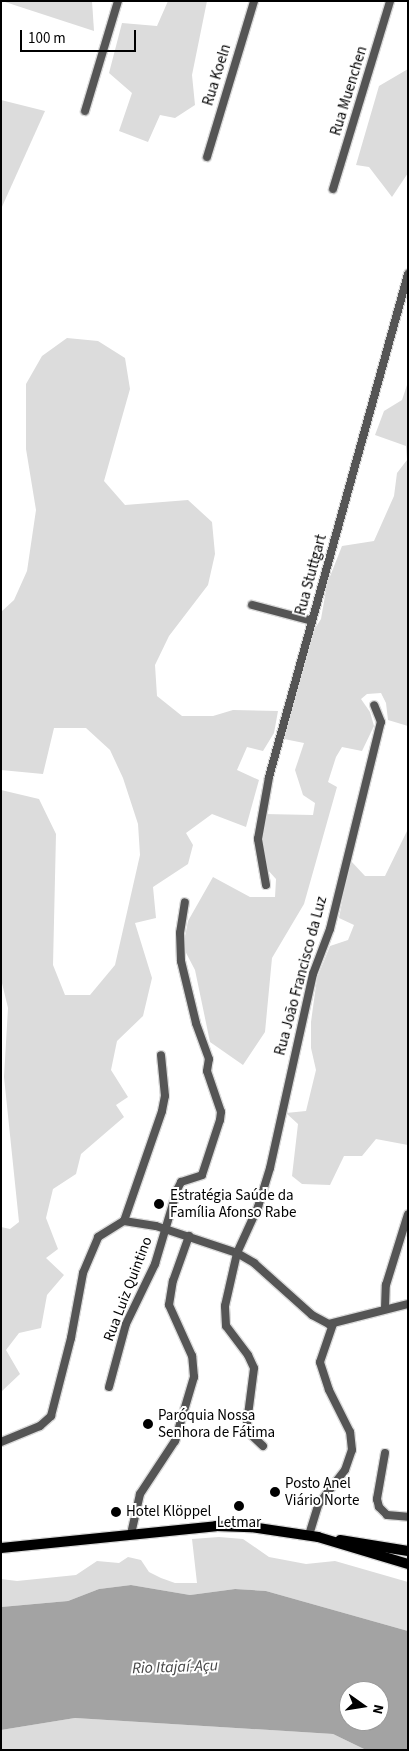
<!DOCTYPE html>
<html>
<head>
<meta charset="utf-8">
<style>
	body { margin:0 }
	#map { position:relative; width:409px; height:1751px; overflow:hidden; background:#fff; font-family:"Source Sans 3",sans-serif }
	div>[style] { position:absolute }
	.green>* { inset:0; background:#dcdcdc }
	.water>* { inset:0; background:#a3a3a3 }
	.roads { filter:drop-shadow(1px 0 #dbdbdb) drop-shadow(-1px 0 #dbdbdb) drop-shadow(0 1px #dbdbdb) drop-shadow(0 -1px #dbdbdb) }
	.minor>* { height:8px; margin:-4px; padding:0 4px; transform-origin:4px; border-radius:4px; background:#555 }
	.major>* { height:10px; margin:-5px; padding:0 5px; transform-origin:5px; border-radius:5px; background:#000 }
	.dots>* { width:14px; height:14px; translate:-50% -50%; box-sizing:border-box; border:2px solid #fff; border-radius:50% }
	span { translate:-50% -50%; white-space:nowrap; text-align:center; line-height:1.15; -webkit-text-stroke:4px #fff; paint-order:stroke }
	.street-label { font-size:15px; color:#000 }
	.poi-label { font-size:15px; color:#000 }
	.left { translate:0 -50%; text-align:left }
	.water-label { font-size:16px; color:#444; font-style:italic }
	.frame { position:absolute; inset:0; border:2px solid #000; pointer-events:none }
	.north { position:absolute; left:339px; top:1681px; width:50px; height:50px; box-sizing:border-box; background:#fff; border:1px solid #999; border-radius:50%; rotate:103deg; font-size:14px; font-weight:700; line-height:20px; text-align:center; color:#000 }
	.north::after { content:''; display:block; margin:auto; width:18px; height:22px; background:#000; clip-path:polygon(50% 0,100% 100%,50% 72%,0 100%) }
	.scale { position:absolute; left:20px; top:30px; width:116px; height:22px; box-sizing:border-box; border:2px solid #000; border-top:0; padding-left:6px; font-size:15px; line-height:18px; white-space:nowrap; color:#000; -webkit-text-stroke:4px #fff; paint-order:stroke }
</style>
</head>
<body>
<div id="map">
	<div class="green">
		<i style="clip-path:polygon(2px 1px,92px 1px,94px 31px)"></i>
		<i style="clip-path:polygon(168px 1px,207px 1px,192px 75px,195px 105px,175px 118px,160px 115px,148px 142px,119px 131px,132px 93px,109px 73px,122px 23px,157px 26px)"></i>
		<i style="clip-path:polygon(408px 69px,408px 173px,392px 197px,369px 167px,356px 165px,379px 86px)"></i>
		<i style="clip-path:polygon(1px 100px,45px 111px,1px 209px)"></i>
		<i style="clip-path:polygon(67px 338px,98px 341px,125px 358px,130px 389px,104px 481px,125px 505px,188px 500px,212px 522px,215px 554px,208px 585px,169px 636px,155px 665px,157px 696px,182px 716px,213px 716px,233px 710px,278px 711px,274px 733px,263px 751px,247px 747px,237px 770px,259px 780px,246px 827px,212px 814px,186px 833px,193px 845px,188px 864px,153px 887px,156px 918px,135px 923px,152px 978px,143px 1016px,117px 1041px,111px 1070px,128px 1097px,116px 1105px,124px 1117px,81px 1154px,76px 1174px,53px 1189px,46px 1218px,58px 1249px,46px 1258px,64px 1275px,47px 1295px,41px 1328px,19px 1333px,6px 1350px,20px 1374px,1px 1392px,1px 1227px,10px 1229px,19px 1222px,4px 1077px,8px 1008px,1px 979px,1px 790px,39px 799px,56px 834px,53px 965px,65px 995px,90px 995px,115px 965px,140px 855px,138px 824px,123px 778px,110px 750px,86px 728px,54px 728px,43px 774px,1px 770px,1px 612px,14px 600px,27px 571px,36px 510px,26px 449px,26px 384px,42px 356px)"></i>
		<i style="clip-path:polygon(408px 382px,408px 726px,388px 720px,386px 703px,381px 693px,367px 694px,361px 699px,370px 712px,374px 726px,362px 751px,342px 747px,336px 757px,328px 782px,337px 787px,304px 904px,272px 958px,265px 1032px,243px 1065px,210px 1042px,195px 970px,183px 947px,188px 921px,213px 877px,250px 897px,275px 897px,276px 879px,266px 868px,260px 839px,264px 814px,313px 815px,315px 803px,303px 795px,295px 770px,304px 743px,284px 739px,289px 718px,300px 683px,310px 636px,321px 619px,327px 584px,342px 546px,374px 541px,394px 496px,397px 473px,407px 460px,406px 446px,375px 435px,384px 411px,402px 400px)"></i>
		<i style="clip-path:polygon(408px 829px,408px 1145px,376px 1139px,362px 1156px,344px 1156px,330px 1185px,302px 1184px,292px 1176px,298px 1124px,286px 1113px,306px 1111px,316px 1070px,311px 1048px,311px 1022px,317px 978px,330px 946px,348px 940px,354px 925px,339px 918px,350px 860px,365px 876px,385px 876px)"></i>
		<i style="clip-path:polygon(219px 1537px,243px 1539px,269px 1557px,306px 1564px,335px 1561px,408px 1582px,408px 1631px,266px 1591px,235px 1589px,190px 1595px,131px 1585px,99px 1589px,68px 1601px,1px 1607px,1px 1579px,17px 1581px,76px 1575px,97px 1561px,119px 1563px,128px 1557px,141px 1560px,149px 1572px,161px 1578px,175px 1583px,197px 1583px,192px 1539px)"></i>
		<i style="clip-path:polygon(75px 1718px,333px 1734px,366px 1750px,1px 1750px,1px 1730px)"></i>
	</div>
	<div class="water">
		<i style="clip-path:polygon(evenodd,131px 1585px,190px 1595px,235px 1589px,266px 1591px,408px 1631px,408px 1750px,366px 1750px,333px 1734px,75px 1718px,1px 1730px,1px 1607px,68px 1601px,99px 1589px,131px 1585px,349px 1691px,379px 1691px,379px 1721px,349px 1721px,349px 1691px)"></i>
	</div>
	<div class="roads">
		<div class="minor">
			<i style="left:85px;top:111px;width:115px;rotate:-73.3deg"></i>
			<i style="left:207px;top:157px;width:163px;rotate:-73.2deg"></i>
			<i style="left:333px;top:189px;width:196px;rotate:-73.1deg"></i>
			<i style="left:252px;top:605px;width:62px;rotate:14.9deg"></i>
			<i style="left:266px;top:885px;width:47px;rotate:-99.9deg"></i>
			<i style="left:258px;top:839px;width:63px;rotate:-79.9deg"></i>
			<i style="left:269px;top:777px;width:522px;rotate:-74.55deg"></i>
			<i style="left:124px;top:1221px;width:116px;rotate:-70.9deg"></i>
			<i style="left:162px;top:1111px;width:15px;rotate:-79deg"></i>
			<i style="left:165px;top:1096px;width:41px;rotate:-95.6deg"></i>
			<i style="left:385px;top:1308px;width:23px;rotate:-88deg"></i>
			<i style="left:386px;top:1285px;width:74px;rotate:-72.8deg"></i>
			<i style="left:109px;top:1387px;width:65px;rotate:-74.9deg"></i>
			<i style="left:126px;top:1324px;width:67px;rotate:-64.2deg"></i>
			<i style="left:155px;top:1264px;width:77px;rotate:-73.4deg"></i>
			<i style="left:177px;top:1190px;width:9px;rotate:-63deg"></i>
			<i style="left:181px;top:1182px;width:22px;rotate:-18deg"></i>
			<i style="left:202px;top:1175px;width:58px;rotate:-71.9deg"></i>
			<i style="left:220px;top:1120px;width:8px;rotate:-83deg"></i>
			<i style="left:221px;top:1112px;width:43px;rotate:-108.9deg"></i>
			<i style="left:207px;top:1071px;width:12px;rotate:-81deg"></i>
			<i style="left:209px;top:1059px;width:38px;rotate:-110deg"></i>
			<i style="left:196px;top:1023px;width:64px;rotate:-103.6deg"></i>
			<i style="left:181px;top:961px;width:28px;rotate:-92deg"></i>
			<i style="left:180px;top:933px;width:31px;rotate:-81deg"></i>
			<i style="left:1px;top:1442px;width:42px;rotate:-22.3deg"></i>
			<i style="left:40px;top:1426px;width:15px;rotate:-42deg"></i>
			<i style="left:51px;top:1416px;width:81px;rotate:-75.6deg"></i>
			<i style="left:71px;top:1338px;width:66px;rotate:-79.5deg"></i>
			<i style="left:83px;top:1273px;width:39px;rotate:-67deg"></i>
			<i style="left:98px;top:1237px;width:31px;rotate:-32deg"></i>
			<i style="left:124px;top:1221px;width:32px;rotate:9deg"></i>
			<i style="left:156px;top:1226px;width:85px;rotate:18.4deg"></i>
			<i style="left:237px;top:1253px;width:20px;rotate:30deg"></i>
			<i style="left:254px;top:1263px;width:78px;rotate:41.9deg"></i>
			<i style="left:312px;top:1315px;width:19px;rotate:28deg"></i>
			<i style="left:329px;top:1324px;width:81px;rotate:-14.2deg"></i>
			<i style="left:263px;top:1446px;width:21px;rotate:-137deg"></i>
			<i style="left:248px;top:1432px;width:9px;rotate:-96deg"></i>
			<i style="left:247px;top:1423px;width:55px;rotate:-82.7deg"></i>
			<i style="left:254px;top:1368px;width:14px;rotate:-115deg"></i>
			<i style="left:248px;top:1355px;width:36px;rotate:-127deg"></i>
			<i style="left:226px;top:1326px;width:20px;rotate:-93deg"></i>
			<i style="left:225px;top:1306px;width:54px;rotate:-77.2deg"></i>
			<i style="left:237px;top:1253px;width:51px;rotate:-65.5deg"></i>
			<i style="left:258px;top:1207px;width:41px;rotate:-72.9deg"></i>
			<i style="left:270px;top:1168px;width:199px;rotate:-77.5deg"></i>
			<i style="left:313px;top:974px;width:48px;rotate:-69.3deg"></i>
			<i style="left:330px;top:929px;width:213px;rotate:-76.2deg"></i>
			<i style="left:381px;top:722px;width:18px;rotate:-112deg"></i>
			<i style="left:385px;top:1453px;width:47px;rotate:99.9deg"></i>
			<i style="left:377px;top:1499px;width:8px;rotate:76deg"></i>
			<i style="left:379px;top:1507px;width:11px;rotate:45deg"></i>
			<i style="left:387px;top:1515px;width:21px;rotate:5deg"></i>
			<i style="left:131px;top:1534px;width:41px;rotate:-77.3deg"></i>
			<i style="left:140px;top:1494px;width:64px;rotate:-56.6deg"></i>
			<i style="left:175px;top:1441px;width:67px;rotate:-73.5deg"></i>
			<i style="left:194px;top:1377px;width:21px;rotate:-95deg"></i>
			<i style="left:192px;top:1356px;width:56px;rotate:-114.3deg"></i>
			<i style="left:169px;top:1305px;width:24px;rotate:-81deg"></i>
			<i style="left:173px;top:1281px;width:48px;rotate:-70.4deg"></i>
			<i style="left:309px;top:1535px;width:31px;rotate:-73deg"></i>
			<i style="left:318px;top:1505px;width:44px;rotate:-52.4deg"></i>
			<i style="left:345px;top:1470px;width:21px;rotate:-71deg"></i>
			<i style="left:352px;top:1450px;width:18px;rotate:-96deg"></i>
			<i style="left:350px;top:1432px;width:47px;rotate:-116.6deg"></i>
			<i style="left:329px;top:1390px;width:29px;rotate:-108deg"></i>
			<i style="left:320px;top:1362px;width:40px;rotate:-71.1deg"></i>
		</div>
		<div class="major">
			<i style="left:340px;top:1540px;width:69px;rotate:9.2deg"></i>
			<i style="left:1px;top:1548px;width:216px;rotate:-5.8deg"></i>
			<i style="left:216px;top:1526px;width:35px;rotate:2deg"></i>
			<i style="left:251px;top:1527px;width:68px;rotate:8.5deg"></i>
			<i style="left:318px;top:1537px;width:94px;rotate:16.7deg"></i>
		</div>
	</div>
	<div class="dots">
		<i style="left:159px;top:1204px;background:#000"></i>
		<i style="left:148px;top:1424px;background:#000"></i>
		<i style="left:275px;top:1492px;background:#000"></i>
		<i style="left:239px;top:1506px;background:#000"></i>
		<i style="left:116px;top:1512px;background:#000"></i>
	</div>
	<div class="street-label">
		<span style="left:217px;top:75px;rotate:-73deg">Rua Koeln</span>
		<span style="left:349px;top:91px;rotate:-73deg">Rua Muenchen</span>
		<span style="left:311px;top:575px;rotate:-75deg">Rua Stuttgart</span>
		<span style="left:301px;top:976px;rotate:-75deg">Rua João Francisco da Luz</span>
		<span style="left:128px;top:1289px;rotate:-69deg">Rua Luiz Quintino</span>
	</div>
	<div class="poi-label">
		<span class="left" style="left:170px;top:1204px">Estratégia Saúde da<br>Família Afonso Rabe</span>
		<span class="left" style="left:158px;top:1424px">Paróquia Nossa<br>Senhora de Fátima</span>
		<span class="left" style="left:285px;top:1492px">Posto Anel<br>Viário Norte</span>
		<span class="left" style="left:126px;top:1512px">Hotel Klöppel</span>
		<span style="left:239px;top:1523px">Letmar</span>
	</div>
	<div class="water-label">
		<span style="left:175px;top:1667px;rotate:-2deg">Rio Itajaí-Açu</span>
	</div>
	<div class="frame"></div>
	<div class="north">N</div>
	<div class="scale">100 m</div>
</div>
</body>
</html>
